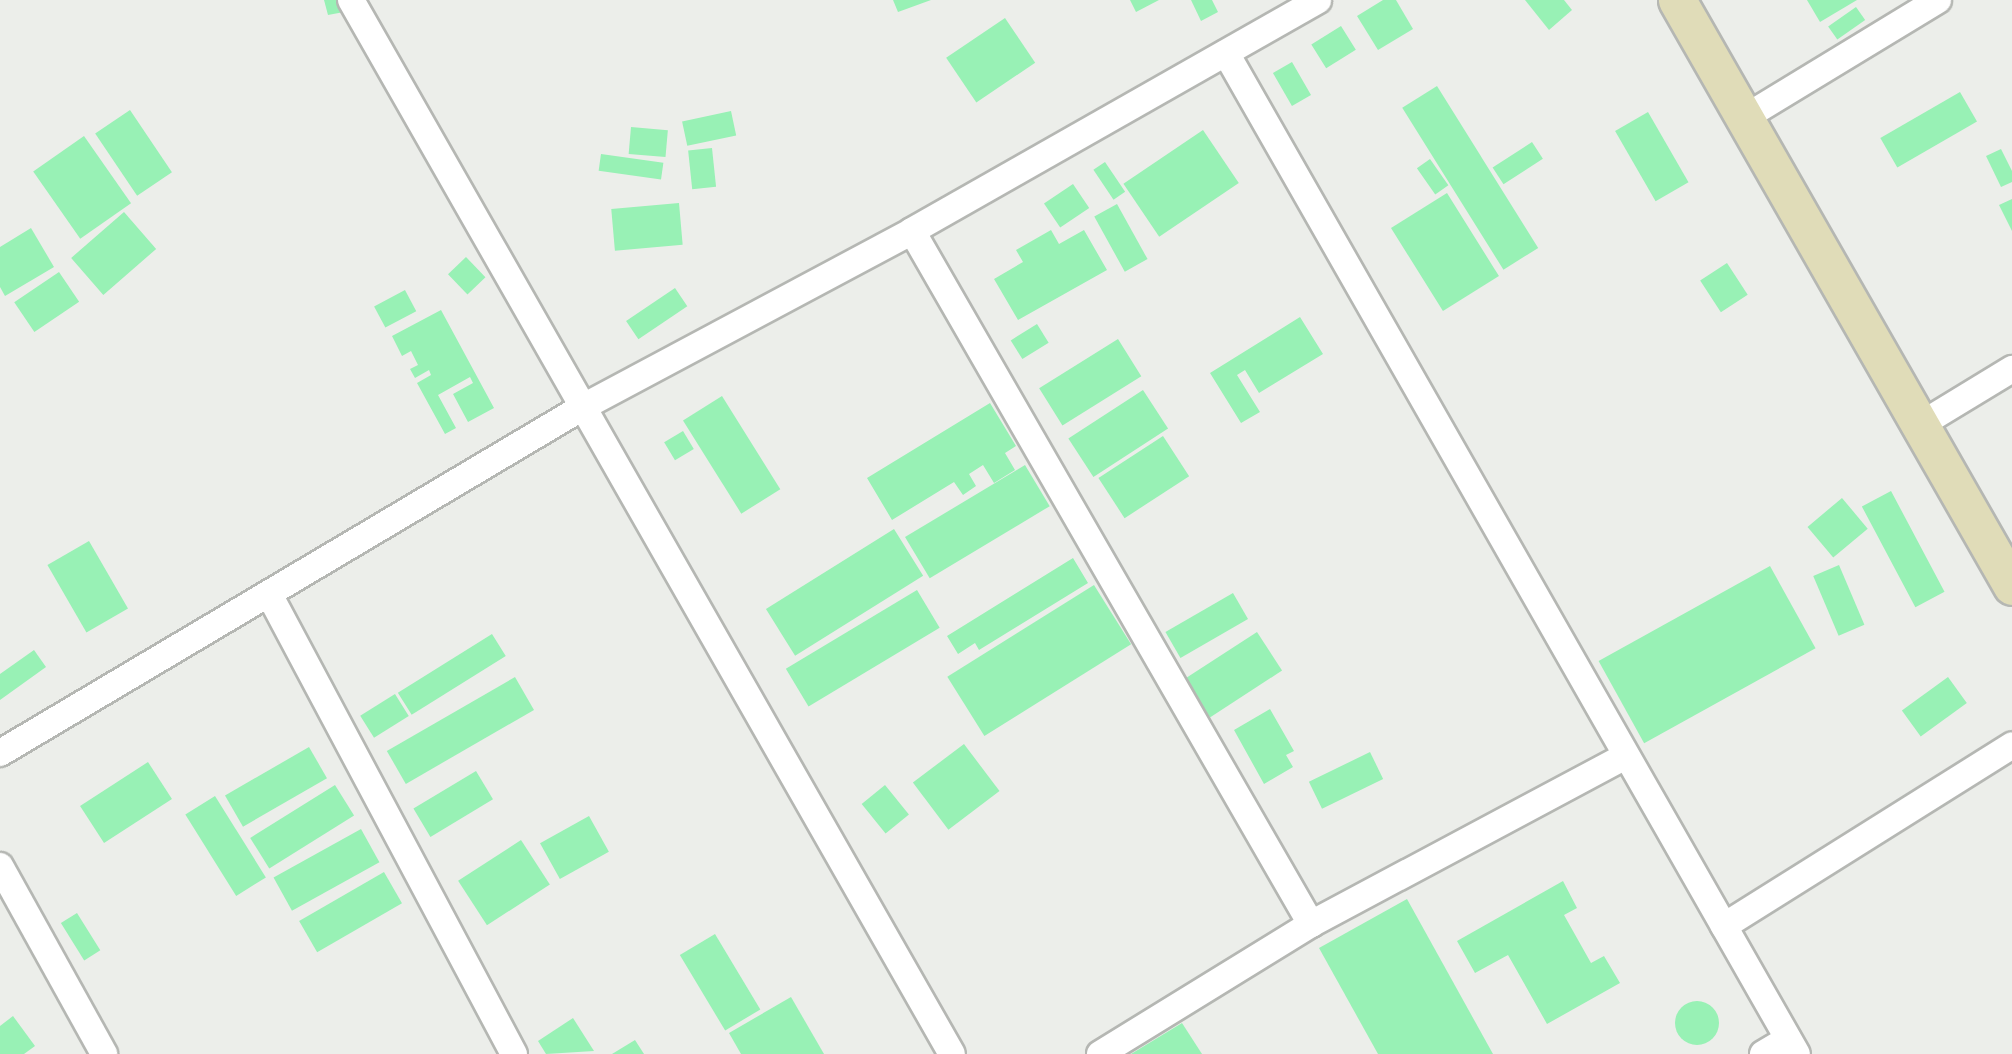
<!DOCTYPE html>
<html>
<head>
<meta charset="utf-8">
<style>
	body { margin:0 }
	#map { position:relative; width:2012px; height:1054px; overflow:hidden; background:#eceeea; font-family:Barlow,sans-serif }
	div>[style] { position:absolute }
	.building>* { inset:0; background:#98f1b5; transform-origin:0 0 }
	.round { border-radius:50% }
	.roads { filter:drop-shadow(2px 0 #b5b7b3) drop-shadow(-2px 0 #b5b7b3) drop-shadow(0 2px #b5b7b3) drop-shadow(0 -2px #b5b7b3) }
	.street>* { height:26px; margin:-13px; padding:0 13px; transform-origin:13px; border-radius:13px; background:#fff }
	.secondary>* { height:37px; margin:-18.5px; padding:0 18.5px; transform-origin:18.5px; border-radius:18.5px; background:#e0dcb8 }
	span { translate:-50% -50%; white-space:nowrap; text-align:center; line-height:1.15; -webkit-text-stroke:5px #eceeea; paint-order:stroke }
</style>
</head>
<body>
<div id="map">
	<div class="building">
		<i style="clip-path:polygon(324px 0,341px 0,344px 12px,328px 15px)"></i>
		<i style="clip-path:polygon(893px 0,931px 0,898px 12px)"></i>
		<i style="clip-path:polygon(1130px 0,1159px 0,1136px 12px)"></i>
		<i style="clip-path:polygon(1191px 0,1212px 0,1218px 12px,1201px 21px)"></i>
		<i style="clip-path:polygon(1383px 0,1396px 0,1413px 29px,1378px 50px,1357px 16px)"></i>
		<i style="clip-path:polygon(1525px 0,1564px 0,1572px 10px,1549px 30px)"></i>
		<i style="clip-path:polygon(1807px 0,1857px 0,1820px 22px)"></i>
		<i style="left:1856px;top:7px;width:16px;height:34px;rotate:55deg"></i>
		<i style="left:1005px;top:18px;width:54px;height:71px;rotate:56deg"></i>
		<i style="left:1341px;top:26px;width:28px;height:35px;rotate:58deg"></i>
		<i style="left:1292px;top:62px;width:38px;height:22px;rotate:60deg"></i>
		<i style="left:1437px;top:86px;width:191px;height:41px;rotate:58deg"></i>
		<i style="left:1960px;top:92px;width:34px;height:92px;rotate:60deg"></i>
		<i style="left:130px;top:110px;width:75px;height:42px;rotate:56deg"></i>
		<i style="left:731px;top:111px;width:25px;height:50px;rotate:78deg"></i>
		<i style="left:1648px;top:112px;width:81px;height:38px;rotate:60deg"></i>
		<i style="left:631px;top:127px;width:37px;height:27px;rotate:5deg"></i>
		<i style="left:1203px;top:130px;width:64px;height:96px;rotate:56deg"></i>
		<i style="left:84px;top:136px;width:82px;height:62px;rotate:55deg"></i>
		<i style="left:1532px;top:142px;width:20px;height:47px;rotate:57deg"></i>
		<i style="left:712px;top:148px;width:39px;height:24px;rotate:84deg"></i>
		<i style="clip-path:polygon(2001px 149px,2012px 171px,2012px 182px,2001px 187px,1986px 156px)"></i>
		<i style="left:601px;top:154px;width:63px;height:17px;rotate:8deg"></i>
		<i style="left:1430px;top:159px;width:32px;height:16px;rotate:55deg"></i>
		<i style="left:1105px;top:162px;width:36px;height:14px;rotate:56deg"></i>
		<i style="left:1073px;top:184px;width:29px;height:35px;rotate:56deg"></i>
		<i style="left:1447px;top:193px;width:98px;height:66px;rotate:58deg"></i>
		<i style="clip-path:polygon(2012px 199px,2012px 231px,1999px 205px)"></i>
		<i style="left:679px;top:203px;width:42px;height:68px;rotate:85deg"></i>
		<i style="left:1117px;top:204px;width:63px;height:26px;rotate:61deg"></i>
		<i style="left:124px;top:212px;width:49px;height:70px;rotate:49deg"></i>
		<i style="clip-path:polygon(31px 228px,54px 267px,5px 296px,0 287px,0 247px)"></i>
		<i style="clip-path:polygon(1051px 230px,1059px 244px,1084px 230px,1107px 270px,1018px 320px,994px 279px,1023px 262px,1016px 250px)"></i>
		<i style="left:466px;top:257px;width:28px;height:25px;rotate:46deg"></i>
		<i style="left:1727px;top:263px;width:38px;height:32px;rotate:57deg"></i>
		<i style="left:59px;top:272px;width:36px;height:54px;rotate:56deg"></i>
		<i style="left:675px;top:288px;width:22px;height:59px;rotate:56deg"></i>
		<i style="left:405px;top:290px;width:24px;height:35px;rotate:62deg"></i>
		<i style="clip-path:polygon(441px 310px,494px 408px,468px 422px,453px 394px,473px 383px,470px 377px,438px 395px,456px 428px,445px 434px,417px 383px,431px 375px,429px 370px,415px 378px,410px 369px,418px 365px,411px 351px,402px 356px,392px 336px)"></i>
		<i style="clip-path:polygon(1300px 317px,1323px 354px,1259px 393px,1245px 370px,1237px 375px,1260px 412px,1241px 423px,1210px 373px)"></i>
		<i style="left:1037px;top:324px;width:22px;height:31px;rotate:58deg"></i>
		<i style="left:1118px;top:339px;width:44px;height:93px;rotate:58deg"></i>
		<i style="left:1143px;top:390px;width:46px;height:89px;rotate:57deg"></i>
		<i style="left:722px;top:396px;width:110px;height:46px;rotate:58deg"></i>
		<i style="clip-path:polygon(990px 403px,1016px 446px,1005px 453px,1015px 470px,994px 483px,983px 465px,969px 474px,976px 486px,963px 495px,954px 482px,892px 520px,867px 478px)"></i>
		<i style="left:683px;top:431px;width:21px;height:22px;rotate:59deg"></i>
		<i style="left:1163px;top:436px;width:48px;height:77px;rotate:57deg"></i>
		<i style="left:1025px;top:465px;width:48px;height:140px;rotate:59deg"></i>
		<i style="left:1891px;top:491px;width:114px;height:33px;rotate:62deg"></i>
		<i style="left:1842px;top:498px;width:40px;height:45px;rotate:50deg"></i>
		<i style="left:894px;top:529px;width:55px;height:151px;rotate:58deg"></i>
		<i style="left:89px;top:541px;width:78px;height:48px;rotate:60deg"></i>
		<i style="clip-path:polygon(1073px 558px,1088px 583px,979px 650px,975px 643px,958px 654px,947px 636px)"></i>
		<i style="left:1839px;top:565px;width:65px;height:28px;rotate:67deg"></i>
		<i style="left:1770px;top:566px;width:94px;height:196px;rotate:61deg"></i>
		<i style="left:1094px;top:585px;width:70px;height:173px;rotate:58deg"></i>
		<i style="left:917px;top:590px;width:44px;height:153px;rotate:59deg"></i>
		<i style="left:1233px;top:593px;width:30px;height:78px;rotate:60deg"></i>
		<i style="left:1257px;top:632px;width:46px;height:86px;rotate:57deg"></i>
		<i style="left:492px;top:634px;width:26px;height:111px;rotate:58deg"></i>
		<i style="clip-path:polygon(34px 650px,46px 667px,0 700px,0 674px)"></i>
		<i style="left:515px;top:677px;width:38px;height:148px;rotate:60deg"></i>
		<i style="left:1948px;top:677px;width:32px;height:57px;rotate:54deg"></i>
		<i style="left:395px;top:694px;width:26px;height:41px;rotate:58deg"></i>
		<i style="clip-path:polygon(1270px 709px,1294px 751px,1286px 755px,1293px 767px,1264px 784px,1234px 730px)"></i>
		<i style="left:964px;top:744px;width:59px;height:64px;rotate:53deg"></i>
		<i style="left:309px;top:747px;width:36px;height:97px;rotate:60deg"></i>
		<i style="left:1370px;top:752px;width:30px;height:68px;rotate:64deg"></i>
		<i style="left:148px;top:762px;width:44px;height:81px;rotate:57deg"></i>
		<i style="left:476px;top:771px;width:33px;height:73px;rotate:59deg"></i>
		<i style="left:335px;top:785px;width:36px;height:100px;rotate:58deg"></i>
		<i style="left:885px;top:785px;width:38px;height:30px;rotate:51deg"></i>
		<i style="left:215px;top:796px;width:96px;height:35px;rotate:58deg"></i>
		<i style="left:589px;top:816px;width:41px;height:56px;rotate:61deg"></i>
		<i style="left:361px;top:829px;width:38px;height:100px;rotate:61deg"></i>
		<i style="left:521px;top:840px;width:53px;height:75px;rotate:57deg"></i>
		<i style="left:384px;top:872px;width:36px;height:98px;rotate:60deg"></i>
		<i style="clip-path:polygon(1563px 881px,1577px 908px,1564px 915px,1591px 963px,1604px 956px,1620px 983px,1547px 1024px,1508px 955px,1475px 973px,1457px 941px)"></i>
		<i style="clip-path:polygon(1407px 899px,1493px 1054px,1378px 1054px,1319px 948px)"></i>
		<i style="left:77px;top:913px;width:44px;height:19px;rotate:58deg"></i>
		<i style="left:715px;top:934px;width:88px;height:41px;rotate:59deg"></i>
		<i style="clip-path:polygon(791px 997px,824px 1054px,741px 1054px,729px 1033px)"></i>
		<i class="round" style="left:1675px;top:1001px;width:44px;height:44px"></i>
		<i style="clip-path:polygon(13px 1016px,35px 1046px,24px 1054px,0 1054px,0 1026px)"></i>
		<i style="clip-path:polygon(573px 1018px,594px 1051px,546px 1054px,538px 1041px)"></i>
		<i style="clip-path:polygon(1182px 1023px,1202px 1054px,1131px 1054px)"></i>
		<i style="clip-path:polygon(635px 1040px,644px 1054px,612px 1054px)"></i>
	</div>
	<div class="roads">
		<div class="street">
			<i style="left:351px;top:0;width:1213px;rotate:60.31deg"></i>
			<i style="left:1226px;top:53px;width:1152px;rotate:60.3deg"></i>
			<i style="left:1744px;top:118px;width:227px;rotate:-31.3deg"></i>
			<i style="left:912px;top:231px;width:800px;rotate:60.07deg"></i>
			<i style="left:1920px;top:425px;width:108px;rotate:-31.3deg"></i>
			<i style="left:269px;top:594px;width:521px;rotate:61.96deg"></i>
			<i style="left:0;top:753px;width:678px;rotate:-30.69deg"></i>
			<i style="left:583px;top:407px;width:373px;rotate:-28.1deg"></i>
			<i style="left:912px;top:231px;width:467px;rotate:-29.6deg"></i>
			<i style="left:0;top:866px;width:215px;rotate:61deg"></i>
			<i style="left:1724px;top:926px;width:340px;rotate:-32.1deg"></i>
			<i style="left:1100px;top:1054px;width:248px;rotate:-31.6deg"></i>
			<i style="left:1311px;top:924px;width:357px;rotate:-28.1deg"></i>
			<i style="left:1763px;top:1054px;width:29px;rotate:-31deg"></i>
		</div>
		<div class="secondary">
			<i style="left:1677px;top:0;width:675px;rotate:60.24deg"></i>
		</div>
	</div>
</div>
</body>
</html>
